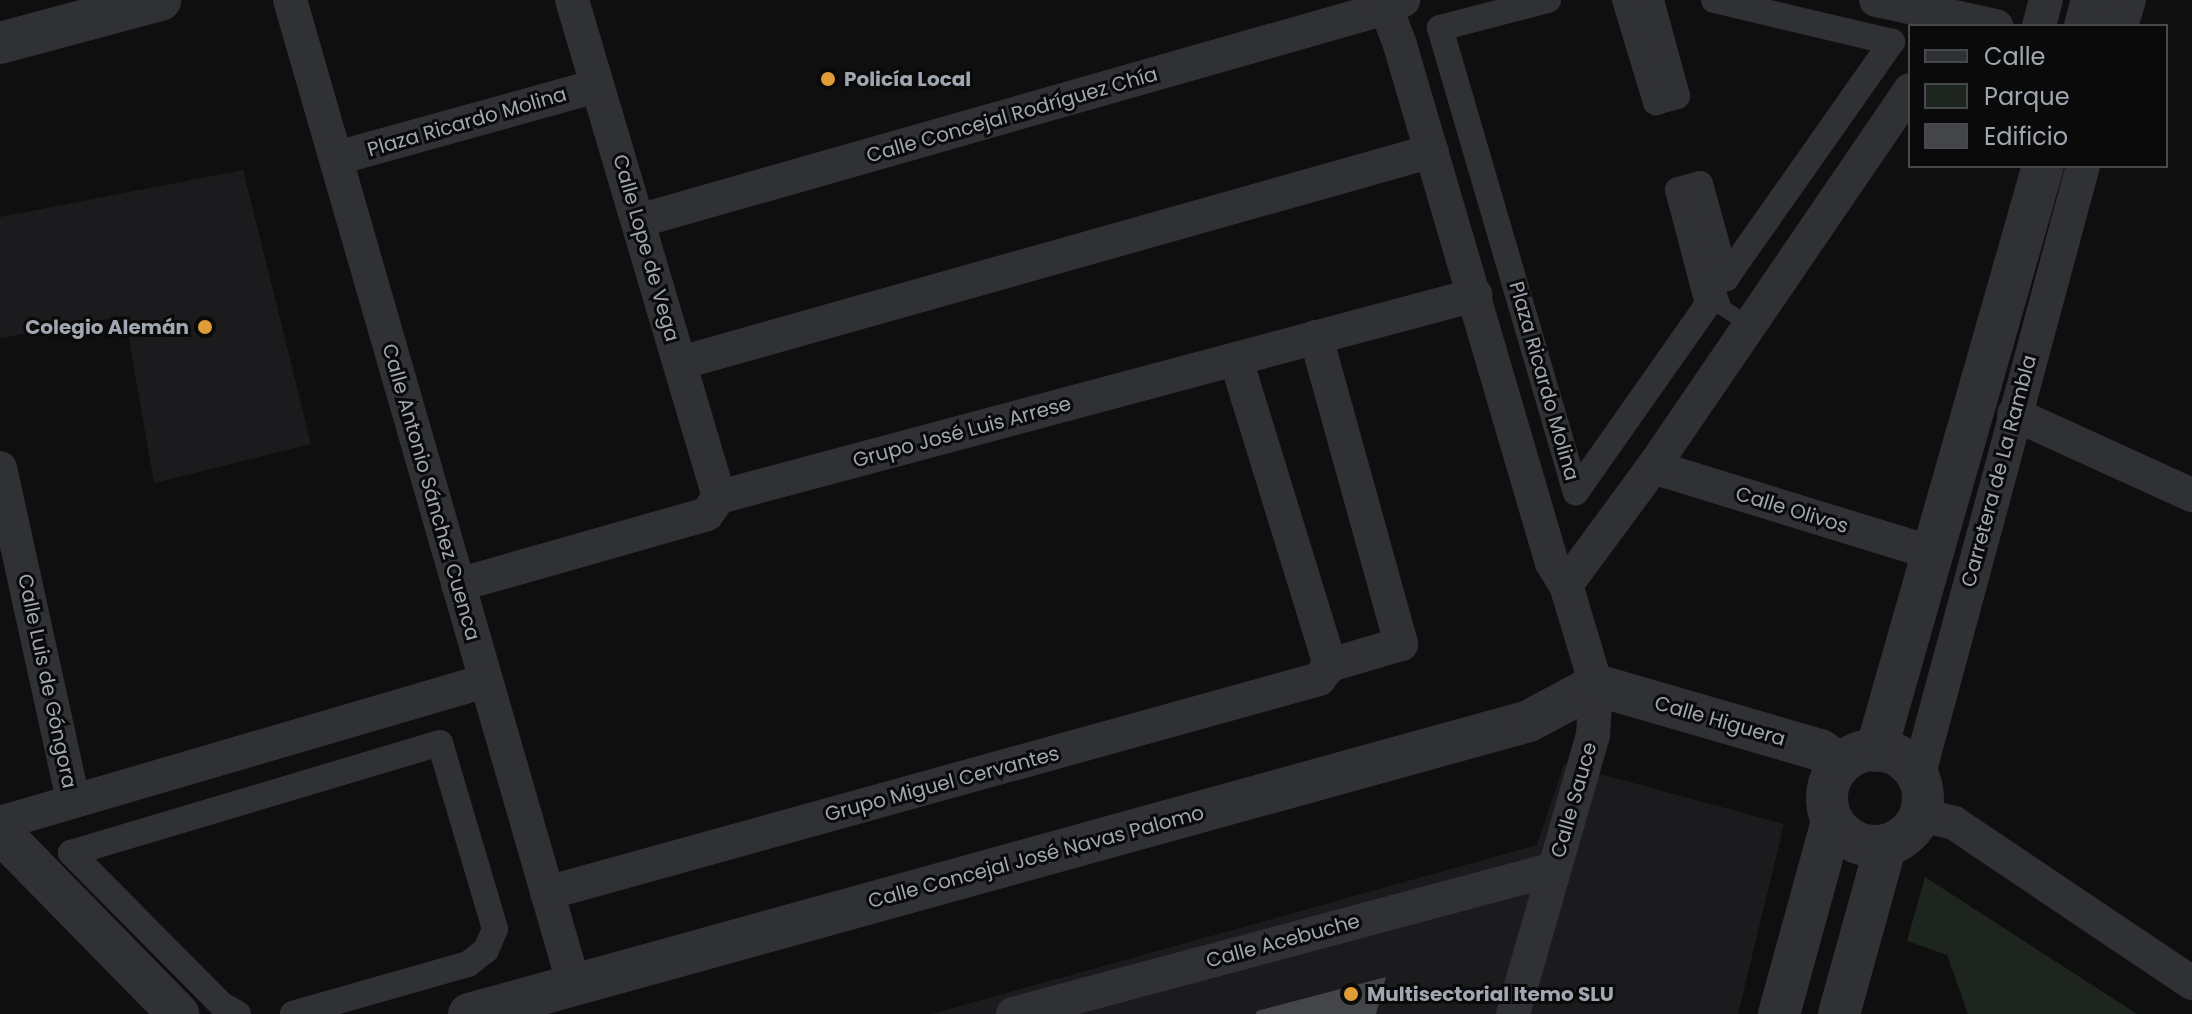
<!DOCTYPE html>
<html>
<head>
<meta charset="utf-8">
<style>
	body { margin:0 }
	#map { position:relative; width:2192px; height:1014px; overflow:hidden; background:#0f0f10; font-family:Poppins,sans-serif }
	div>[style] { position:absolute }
	.built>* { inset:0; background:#1b1b1d }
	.green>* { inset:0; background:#1e241e }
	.building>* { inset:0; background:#434548 }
	.service>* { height:16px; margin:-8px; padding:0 8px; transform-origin:8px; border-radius:8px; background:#303135 }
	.pedestrian>* { height:26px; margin:-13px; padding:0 13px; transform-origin:13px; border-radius:13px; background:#303135 }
	.minor>* { height:34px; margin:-17px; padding:0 17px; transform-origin:17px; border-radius:17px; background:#303135 }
	.tertiary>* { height:42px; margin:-21px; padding:0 21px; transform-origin:21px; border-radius:21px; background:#303135 }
	.tertiary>.ring { margin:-21px; padding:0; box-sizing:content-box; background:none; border:42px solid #303135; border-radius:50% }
	.dots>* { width:22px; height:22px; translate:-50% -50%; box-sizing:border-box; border:4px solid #0a0a0b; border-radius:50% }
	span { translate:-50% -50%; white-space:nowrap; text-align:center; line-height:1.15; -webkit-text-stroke:6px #0a0a0b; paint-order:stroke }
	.poi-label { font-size:20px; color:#a1a7b0; font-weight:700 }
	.left { translate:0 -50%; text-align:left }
	.right { translate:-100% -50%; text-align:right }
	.street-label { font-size:20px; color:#a1a7b0 }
	.legend { position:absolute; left:1908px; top:24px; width:260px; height:144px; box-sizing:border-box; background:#0a0a0b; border:2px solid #46494d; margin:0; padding:10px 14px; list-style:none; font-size:24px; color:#a1a7b0 }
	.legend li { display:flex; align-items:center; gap:16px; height:40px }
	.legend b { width:40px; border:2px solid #46494d }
</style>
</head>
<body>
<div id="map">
	<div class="built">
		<i style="clip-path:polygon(243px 170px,311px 444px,154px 483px,125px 316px,0 338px,0 217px)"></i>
		<i style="clip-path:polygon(1564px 764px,1784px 824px,1738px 1014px,931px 1014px,1537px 845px)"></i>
	</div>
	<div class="green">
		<i style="clip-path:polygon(1925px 877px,2137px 1014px,1968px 1014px,1947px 955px,1907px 941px)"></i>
	</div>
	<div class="building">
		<i style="clip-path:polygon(1386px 977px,1376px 1014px,1256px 1014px,1257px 1011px)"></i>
	</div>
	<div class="service">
		<i style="left:1712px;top:271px;width:39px;rotate:73deg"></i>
		<i style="left:1723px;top:308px;width:32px;rotate:32deg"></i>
	</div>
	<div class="pedestrian">
		<i style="left:1548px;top:0;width:112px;rotate:165.5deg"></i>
		<i style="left:1440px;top:28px;width:484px;rotate:73.7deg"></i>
		<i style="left:1625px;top:0;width:107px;rotate:73.1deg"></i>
		<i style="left:1656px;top:102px;width:22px;rotate:-16deg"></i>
		<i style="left:1677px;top:96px;width:99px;rotate:-105.2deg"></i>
		<i style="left:1576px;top:492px;width:230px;rotate:-54.9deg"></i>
		<i style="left:1708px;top:304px;width:118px;rotate:-104.7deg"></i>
		<i style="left:1678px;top:190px;width:23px;rotate:-15deg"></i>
		<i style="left:1700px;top:184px;width:98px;rotate:74.5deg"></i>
		<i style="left:1726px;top:278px;width:289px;rotate:-54.9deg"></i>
		<i style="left:1892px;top:42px;width:183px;rotate:-166.7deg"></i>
		<i style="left:238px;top:1014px;width:20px;rotate:-150deg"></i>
		<i style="left:221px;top:1004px;width:213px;rotate:-134.8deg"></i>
		<i style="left:71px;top:853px;width:385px;rotate:-16.6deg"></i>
		<i style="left:440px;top:743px;width:194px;rotate:73.5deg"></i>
		<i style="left:495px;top:929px;width:23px;rotate:113deg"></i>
		<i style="left:486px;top:950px;width:23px;rotate:142deg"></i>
		<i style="left:468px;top:964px;width:182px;rotate:164.1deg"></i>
	</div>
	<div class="minor">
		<i style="left:290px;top:0;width:1025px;rotate:73.92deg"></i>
		<i style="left:572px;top:0;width:518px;rotate:73.52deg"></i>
		<i style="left:1876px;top:0;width:123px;rotate:12.2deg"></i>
		<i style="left:1386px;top:8px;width:40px;rotate:69deg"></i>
		<i style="left:1400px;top:45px;width:540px;rotate:73.65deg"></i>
		<i style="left:1552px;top:563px;width:26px;rotate:58deg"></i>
		<i style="left:1566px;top:585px;width:104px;rotate:73.3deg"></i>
		<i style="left:1596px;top:685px;width:50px;rotate:93.4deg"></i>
		<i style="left:1593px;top:735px;width:290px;rotate:106deg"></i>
		<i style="left:2039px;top:26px;width:27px;rotate:-75deg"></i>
		<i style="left:2121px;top:26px;width:27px;rotate:-73deg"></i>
		<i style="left:337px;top:158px;width:270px;rotate:-15.5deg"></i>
		<i style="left:638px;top:221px;width:778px;rotate:-15.89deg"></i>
		<i style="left:1386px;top:8px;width:19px;rotate:-25deg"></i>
		<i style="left:1316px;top:337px;width:319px;rotate:74.5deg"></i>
		<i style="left:1401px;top:644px;width:74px;rotate:163.5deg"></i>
		<i style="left:680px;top:363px;width:781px;rotate:-15.74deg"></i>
		<i style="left:2014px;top:414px;width:196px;rotate:24.5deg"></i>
		<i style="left:1653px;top:467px;width:290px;rotate:17.1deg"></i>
		<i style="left:0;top:468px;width:341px;rotate:77.6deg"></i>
		<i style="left:458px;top:585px;width:259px;rotate:-15.9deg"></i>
		<i style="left:707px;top:514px;width:21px;rotate:-55deg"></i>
		<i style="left:719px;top:497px;width:783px;rotate:-14.96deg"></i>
		<i style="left:1566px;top:585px;width:147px;rotate:-53.6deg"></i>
		<i style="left:1653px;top:467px;width:456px;rotate:-55.7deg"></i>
		<i style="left:1918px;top:777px;width:633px;rotate:-74.89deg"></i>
		<i style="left:1920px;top:815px;width:35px;rotate:13deg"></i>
		<i style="left:1954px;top:823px;width:287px;rotate:33.9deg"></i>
		<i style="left:0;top:823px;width:505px;rotate:-16.32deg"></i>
		<i style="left:547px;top:893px;width:801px;rotate:-15.49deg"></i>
		<i style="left:1319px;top:679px;width:18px;rotate:-52deg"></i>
		<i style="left:1330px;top:665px;width:320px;rotate:-107.1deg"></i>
		<i style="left:1013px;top:1014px;width:560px;rotate:-15deg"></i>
	</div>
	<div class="tertiary">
		<i style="left:2085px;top:26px;width:27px;rotate:-75deg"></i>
		<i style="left:0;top:43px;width:166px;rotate:-15deg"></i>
		<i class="ring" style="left:1827px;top:750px;width:54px;height:54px"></i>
		<i style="left:1876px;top:751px;width:608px;rotate:-74.07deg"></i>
		<i style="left:0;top:832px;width:255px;rotate:45.6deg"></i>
		<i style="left:469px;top:1014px;width:1100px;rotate:-15.45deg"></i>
		<i style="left:1529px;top:721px;width:76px;rotate:-28.2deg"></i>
		<i style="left:1596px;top:685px;width:233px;rotate:16.2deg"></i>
		<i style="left:1820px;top:750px;width:25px;rotate:34deg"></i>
		<i style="left:1779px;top:1014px;width:200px;rotate:-74.6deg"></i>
		<i style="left:1839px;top:1014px;width:175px;rotate:-74.5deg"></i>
	</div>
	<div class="dots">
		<i style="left:828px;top:79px;background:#e09c37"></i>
		<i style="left:205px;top:327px;background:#e09c37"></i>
		<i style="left:1351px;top:994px;background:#e09c37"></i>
	</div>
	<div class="poi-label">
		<span class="left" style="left:844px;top:79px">Policía Local</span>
		<span class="right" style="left:189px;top:327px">Colegio Alemán</span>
		<span class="left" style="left:1367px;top:994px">Multisectorial Itemo SLU</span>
	</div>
	<div class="street-label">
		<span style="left:1012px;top:115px;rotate:-16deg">Calle Concejal Rodríguez Chía</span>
		<span style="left:467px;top:122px;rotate:-16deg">Plaza Ricardo Molina</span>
		<span style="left:646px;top:248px;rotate:74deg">Calle Lope de Vega</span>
		<span style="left:1544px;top:381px;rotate:74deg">Plaza Ricardo Molina</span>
		<span style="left:962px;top:432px;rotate:-15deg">Grupo José Luis Arrese</span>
		<span style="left:1999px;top:471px;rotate:-75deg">Carretera de La Rambla</span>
		<span style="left:431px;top:492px;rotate:74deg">Calle Antonio Sánchez Cuenca</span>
		<span style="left:1792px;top:510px;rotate:17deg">Calle Olivos</span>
		<span style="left:47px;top:681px;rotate:78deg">Calle Luis de Góngora</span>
		<span style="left:1720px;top:721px;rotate:16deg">Calle Higuera</span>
		<span style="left:942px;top:784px;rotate:-15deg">Grupo Miguel Cervantes</span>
		<span style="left:1574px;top:800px;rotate:-74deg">Calle Sauce</span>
		<span style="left:1036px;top:857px;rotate:-15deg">Calle Concejal José Navas Palomo</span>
		<span style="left:1283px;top:941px;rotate:-15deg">Calle Acebuche</span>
	</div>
	<ul class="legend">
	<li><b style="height:10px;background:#303135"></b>Calle</li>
	<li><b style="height:22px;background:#1e241e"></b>Parque</li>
	<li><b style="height:22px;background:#434548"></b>Edificio</li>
	</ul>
</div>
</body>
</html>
